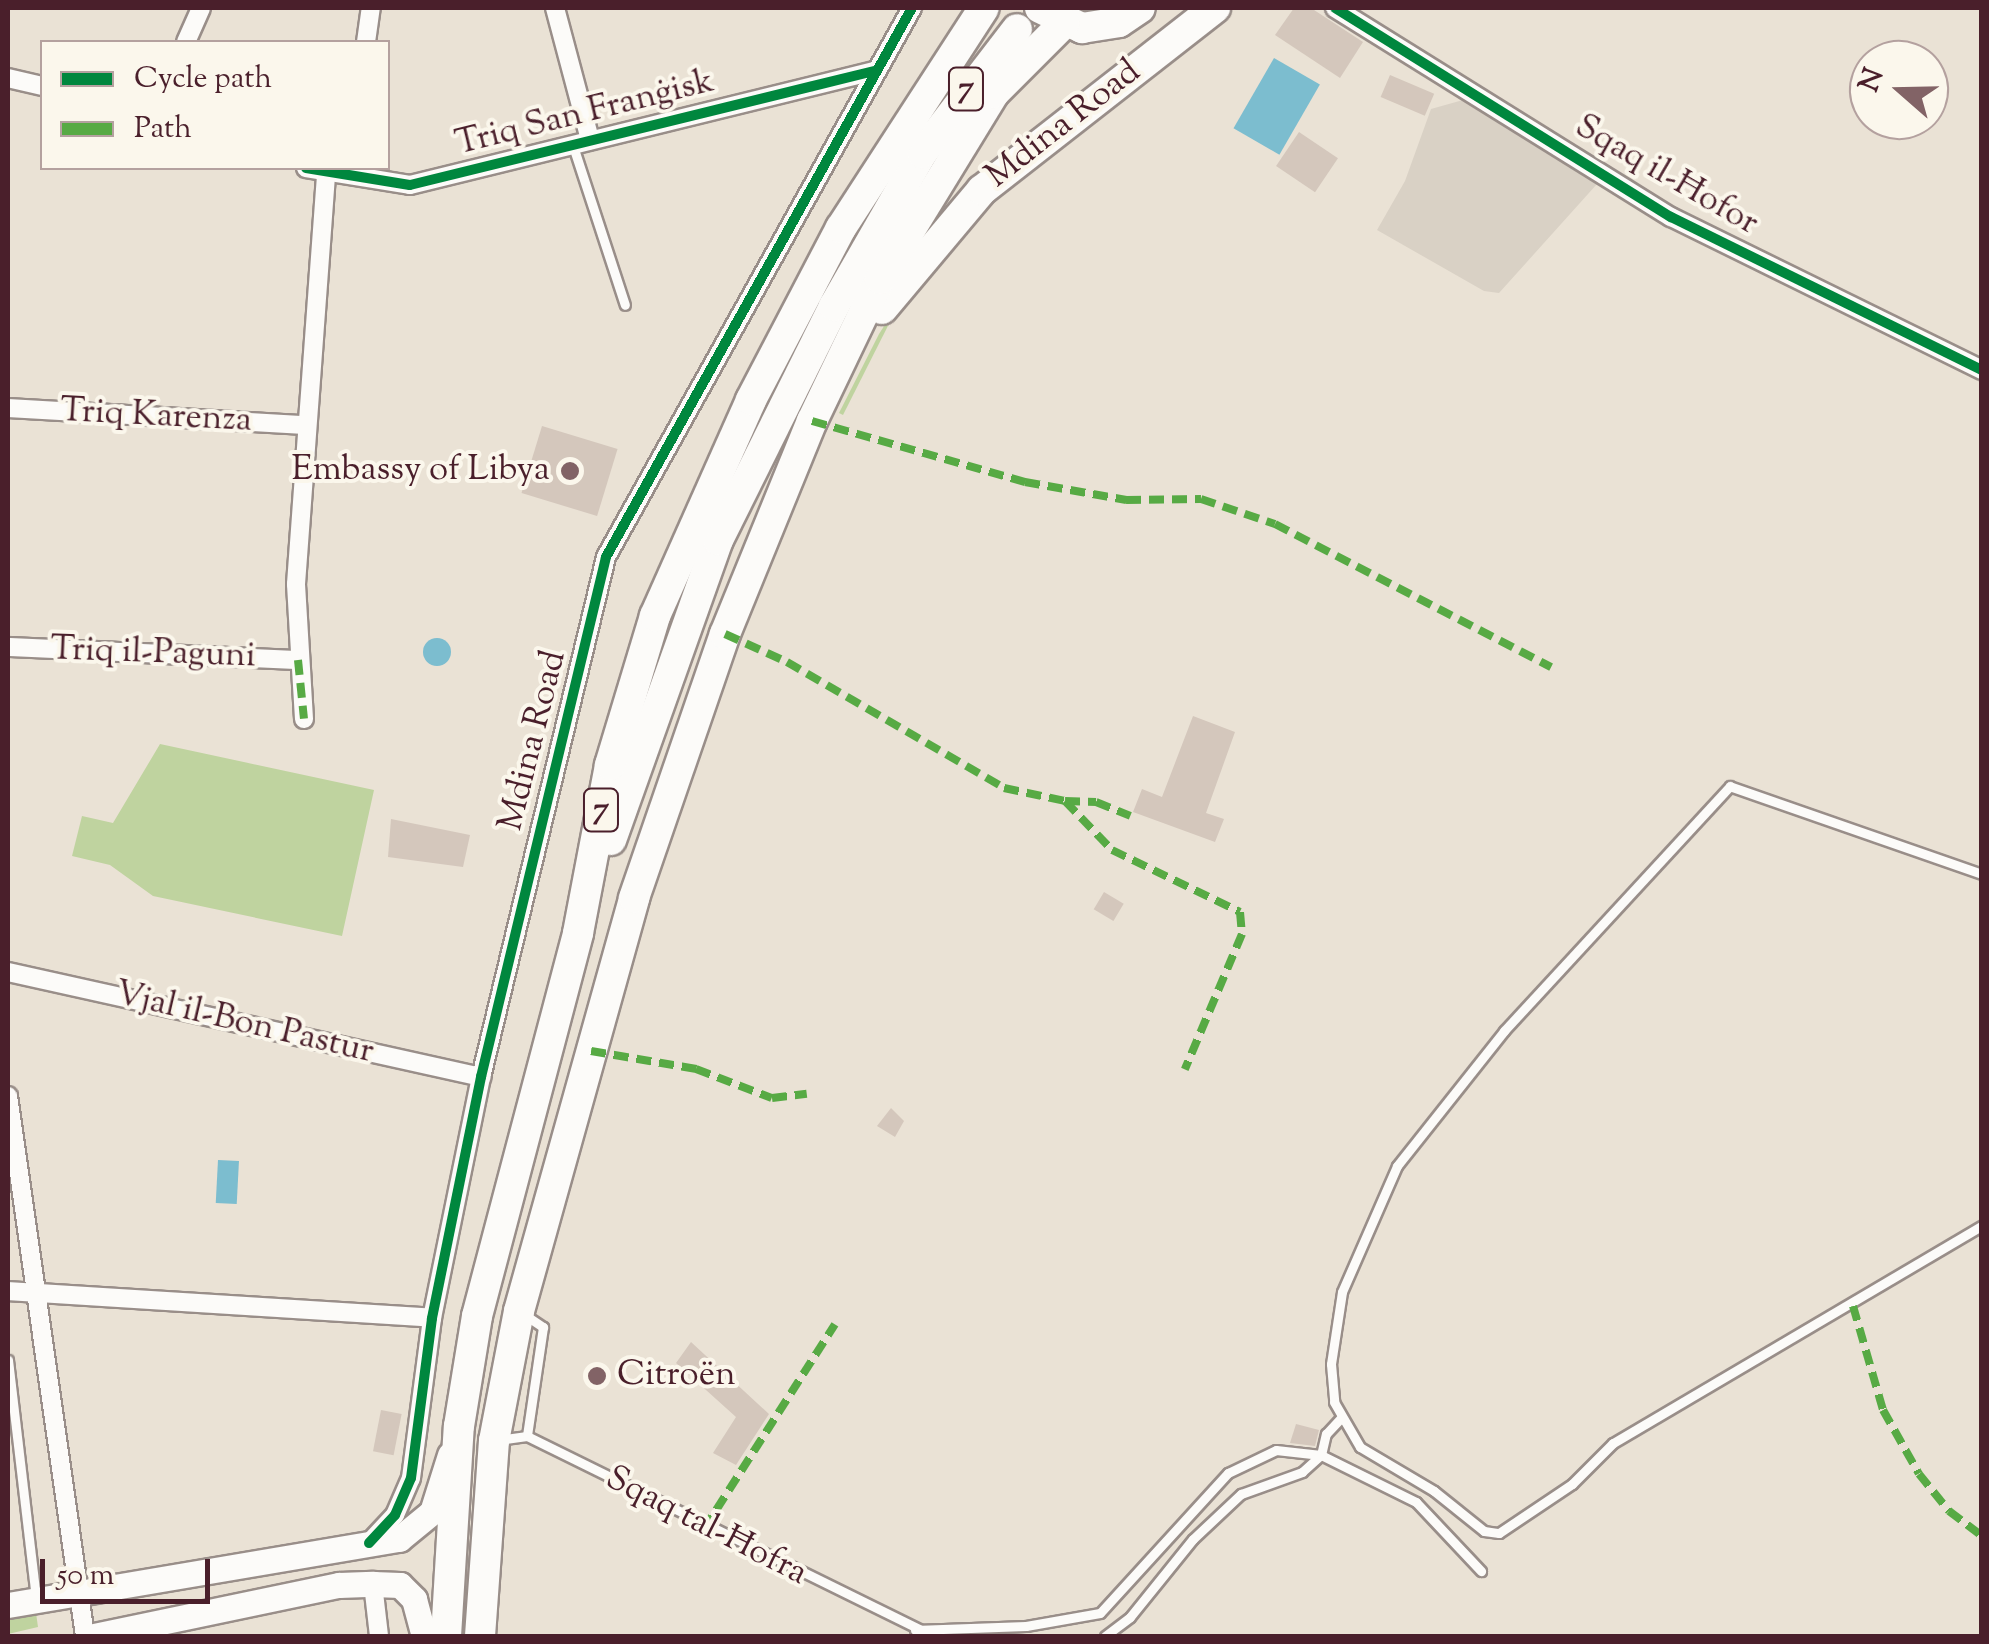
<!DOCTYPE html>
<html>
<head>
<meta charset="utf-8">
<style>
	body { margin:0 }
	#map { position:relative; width:1989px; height:1644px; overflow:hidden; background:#eae2d5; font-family:"Sorts Mill Goudy",serif }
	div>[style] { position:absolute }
	.industrial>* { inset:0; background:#d9d1c5 }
	.green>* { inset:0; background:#bfd39f }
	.water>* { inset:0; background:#7cbdcf; transform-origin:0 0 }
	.round { border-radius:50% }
	.building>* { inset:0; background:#d4c7bc; transform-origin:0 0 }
	.roads { filter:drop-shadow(2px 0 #998e89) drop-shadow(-2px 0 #998e89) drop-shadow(0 2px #998e89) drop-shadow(0 -2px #998e89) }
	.service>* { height:9px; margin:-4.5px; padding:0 4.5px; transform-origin:4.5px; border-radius:4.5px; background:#fcfbf9 }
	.minor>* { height:18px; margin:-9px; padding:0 9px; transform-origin:9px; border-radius:9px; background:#fcfbf9 }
	.secondary>* { height:25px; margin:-12.5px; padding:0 12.5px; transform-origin:12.5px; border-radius:12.5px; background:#fcfbf9 }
	.trunk>* { height:30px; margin:-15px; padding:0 15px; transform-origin:15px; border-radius:15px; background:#fcfbf9 }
	.quiet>* { height:8px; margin-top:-4px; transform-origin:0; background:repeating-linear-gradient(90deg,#57aa44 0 15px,transparent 0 23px) }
	.cycleway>* { height:10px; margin:-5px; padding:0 5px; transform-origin:5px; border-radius:5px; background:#00873e }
	.dots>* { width:28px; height:28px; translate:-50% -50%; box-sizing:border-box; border:5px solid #fbf7ec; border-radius:50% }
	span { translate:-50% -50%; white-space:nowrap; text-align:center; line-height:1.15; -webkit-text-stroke:8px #fbf7ec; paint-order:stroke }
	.shield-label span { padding:2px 8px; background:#fbf7ec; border:2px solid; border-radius:8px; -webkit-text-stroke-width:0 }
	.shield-label { font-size:32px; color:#4a1f2b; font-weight:700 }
	.street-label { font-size:35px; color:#4a1f2b }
	.poi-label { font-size:35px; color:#4a1f2b }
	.right { translate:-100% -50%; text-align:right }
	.left { translate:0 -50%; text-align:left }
	.frame { position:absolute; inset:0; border:10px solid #4a1f2b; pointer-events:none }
	.legend { position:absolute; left:40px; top:40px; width:350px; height:130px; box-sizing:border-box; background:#fbf7ec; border:2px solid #b4a19f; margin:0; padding:12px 18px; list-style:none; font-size:30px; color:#4a1f2b }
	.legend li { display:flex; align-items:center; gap:20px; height:50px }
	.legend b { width:50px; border:2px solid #b4a19f }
	.north { position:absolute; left:1849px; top:40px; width:100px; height:100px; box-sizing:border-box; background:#fbf7ec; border:2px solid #b4a19f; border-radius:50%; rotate:290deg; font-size:28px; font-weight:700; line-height:40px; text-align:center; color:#4a1f2b }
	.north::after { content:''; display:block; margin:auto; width:35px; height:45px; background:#826366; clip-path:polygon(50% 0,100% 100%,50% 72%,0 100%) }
	.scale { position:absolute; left:40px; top:1559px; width:170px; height:45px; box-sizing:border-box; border:5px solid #4a1f2b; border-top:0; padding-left:12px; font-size:30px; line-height:35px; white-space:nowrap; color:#4a1f2b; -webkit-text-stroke:8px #fbf7ec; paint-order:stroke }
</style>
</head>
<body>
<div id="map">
	<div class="industrial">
		<i style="clip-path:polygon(1463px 100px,1597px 184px,1499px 293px,1484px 291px,1377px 230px,1405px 181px,1431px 109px)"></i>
	</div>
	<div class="green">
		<i style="clip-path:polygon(901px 300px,843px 415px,839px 413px,879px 334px)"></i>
		<i style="clip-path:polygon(160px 744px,374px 790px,342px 936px,153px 896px,110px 865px,72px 856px,82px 816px,113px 823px)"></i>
		<i style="clip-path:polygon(36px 1613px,38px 1627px,8px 1634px,8px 1618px)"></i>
	</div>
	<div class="water">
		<i style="left:1274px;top:58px;width:53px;height:81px;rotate:30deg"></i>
		<i class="round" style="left:423px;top:638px;width:28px;height:28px"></i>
		<i style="left:218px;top:1160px;width:21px;height:43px;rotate:3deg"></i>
	</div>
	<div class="building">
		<i style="clip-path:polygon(1294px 8px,1311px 8px,1363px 42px,1340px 78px,1275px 35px)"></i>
		<i style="left:1390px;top:75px;width:48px;height:24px;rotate:23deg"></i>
		<i style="left:1299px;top:132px;width:47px;height:41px;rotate:34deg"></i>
		<i style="left:542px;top:426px;width:79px;height:70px;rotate:17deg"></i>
		<i style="clip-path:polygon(1193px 716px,1235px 732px,1206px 813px,1224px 819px,1215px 842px,1133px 812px,1142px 789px,1162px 797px)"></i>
		<i style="clip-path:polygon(391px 819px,470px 835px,463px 867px,388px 857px)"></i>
		<i style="left:1104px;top:892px;width:23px;height:20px;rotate:31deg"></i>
		<i style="clip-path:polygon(891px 1108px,904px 1121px,895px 1137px,877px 1126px)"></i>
		<i style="clip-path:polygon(691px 1342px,769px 1414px,736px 1465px,713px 1453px,736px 1417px,676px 1363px)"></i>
		<i style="left:381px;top:1410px;width:21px;height:42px;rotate:11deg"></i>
		<i style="clip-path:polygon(1296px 1424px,1319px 1430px,1315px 1446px,1290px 1443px)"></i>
	</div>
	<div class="roads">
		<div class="service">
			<i style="left:573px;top:146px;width:167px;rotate:71.9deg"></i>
			<i style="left:1982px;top:874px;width:267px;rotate:-160.8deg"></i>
			<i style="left:1730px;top:786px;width:333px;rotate:132.7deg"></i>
			<i style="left:1504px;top:1031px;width:172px;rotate:128.4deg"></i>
			<i style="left:1397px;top:1166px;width:137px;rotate:113.6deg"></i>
			<i style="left:1342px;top:1292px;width:73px;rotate:98.7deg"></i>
			<i style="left:1331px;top:1364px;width:38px;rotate:85deg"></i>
			<i style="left:1334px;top:1402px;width:52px;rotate:60deg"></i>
			<i style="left:1360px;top:1447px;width:86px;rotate:30.7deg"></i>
			<i style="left:1434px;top:1491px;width:64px;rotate:38.7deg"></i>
			<i style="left:1484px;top:1531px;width:15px;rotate:8deg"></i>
			<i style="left:1499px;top:1533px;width:88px;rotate:-33.9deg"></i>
			<i style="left:1572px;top:1484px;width:58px;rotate:-45deg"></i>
			<i style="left:1613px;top:1443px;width:428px;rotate:-30.5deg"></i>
			<i style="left:525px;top:1315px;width:22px;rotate:34deg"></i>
			<i style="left:543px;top:1327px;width:110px;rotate:98.4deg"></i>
			<i style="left:8px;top:1360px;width:240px;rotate:83.3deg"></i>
			<i style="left:498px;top:1440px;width:29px;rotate:-8deg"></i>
			<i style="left:527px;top:1436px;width:453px;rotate:26.2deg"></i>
			<i style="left:915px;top:1630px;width:111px;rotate:-2.1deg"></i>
			<i style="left:1026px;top:1626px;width:75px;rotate:-10deg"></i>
			<i style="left:1100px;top:1613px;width:190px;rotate:-47.6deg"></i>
			<i style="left:1228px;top:1473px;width:53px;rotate:-25.6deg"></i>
			<i style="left:1276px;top:1450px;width:45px;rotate:6.3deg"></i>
			<i style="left:1321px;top:1455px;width:106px;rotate:26.3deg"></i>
			<i style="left:1416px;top:1502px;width:95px;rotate:46.7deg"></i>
			<i style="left:1105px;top:1636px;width:31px;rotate:-37deg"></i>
			<i style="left:1130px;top:1617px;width:100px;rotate:-51.1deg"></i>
			<i style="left:1193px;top:1539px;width:66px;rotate:-43.2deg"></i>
			<i style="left:1241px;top:1494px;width:65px;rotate:-19.8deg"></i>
			<i style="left:1302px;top:1472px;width:25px;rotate:-42deg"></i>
			<i style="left:1321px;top:1455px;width:22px;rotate:-77deg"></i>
			<i style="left:1326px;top:1434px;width:22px;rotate:-47deg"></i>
		</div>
		<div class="minor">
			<i style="left:555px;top:8px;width:137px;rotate:75.1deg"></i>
			<i style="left:1335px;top:8px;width:396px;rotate:31.9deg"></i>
			<i style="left:1671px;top:217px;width:347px;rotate:26.2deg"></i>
			<i style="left:186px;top:42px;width:37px;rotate:-66deg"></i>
			<i style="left:366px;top:42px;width:34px;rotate:-82deg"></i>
			<i style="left:8px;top:78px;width:35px;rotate:13deg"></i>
			<i style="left:306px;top:168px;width:105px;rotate:9.3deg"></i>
			<i style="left:410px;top:185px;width:481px;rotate:-13.8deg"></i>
			<i style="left:8px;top:408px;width:297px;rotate:3.3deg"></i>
			<i style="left:8px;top:647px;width:290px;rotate:2.6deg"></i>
			<i style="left:304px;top:719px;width:135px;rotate:-93.4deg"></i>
			<i style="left:296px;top:584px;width:410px;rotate:-85.8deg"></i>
			<i style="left:8px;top:972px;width:485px;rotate:12.5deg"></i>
			<i style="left:8px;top:1096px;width:545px;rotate:81.88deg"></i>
			<i style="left:8px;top:1291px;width:425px;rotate:3.6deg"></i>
			<i style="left:369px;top:1543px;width:38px;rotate:-47deg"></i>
			<i style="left:395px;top:1515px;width:40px;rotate:-66.6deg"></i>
			<i style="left:411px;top:1478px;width:161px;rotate:-82.5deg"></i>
			<i style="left:432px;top:1318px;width:246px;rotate:-78.5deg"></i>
			<i style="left:481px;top:1077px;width:535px;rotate:-76.48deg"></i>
			<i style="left:606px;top:557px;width:629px;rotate:-60.87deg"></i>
			<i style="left:373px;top:1584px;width:52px;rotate:83.4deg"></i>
		</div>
		<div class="secondary">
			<i style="left:8px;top:1605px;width:397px;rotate:-9.6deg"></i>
			<i style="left:399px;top:1539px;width:43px;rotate:-39.3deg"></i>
			<i style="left:432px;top:1512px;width:60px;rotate:-72.5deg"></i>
			<i style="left:94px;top:1636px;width:250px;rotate:-11.8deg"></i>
			<i style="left:339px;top:1585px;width:34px;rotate:-2deg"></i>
			<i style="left:373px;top:1584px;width:27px;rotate:2deg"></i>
			<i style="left:400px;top:1585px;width:20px;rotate:45deg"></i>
			<i style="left:414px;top:1599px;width:38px;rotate:75deg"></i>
		</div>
		<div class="trunk">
			<i style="left:1040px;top:8px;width:47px;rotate:25.5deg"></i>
			<i style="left:1082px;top:28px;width:37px;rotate:-9deg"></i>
			<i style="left:1119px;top:22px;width:25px;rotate:-34deg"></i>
			<i style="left:882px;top:309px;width:155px;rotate:-50deg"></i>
			<i style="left:982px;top:190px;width:296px;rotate:-38deg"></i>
			<i style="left:611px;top:840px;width:319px;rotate:-70.4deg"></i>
			<i style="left:718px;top:540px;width:261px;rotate:-63.6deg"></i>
			<i style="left:834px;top:306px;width:177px;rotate:-60.1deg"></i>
			<i style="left:922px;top:153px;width:156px;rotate:-52.5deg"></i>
			<i style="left:446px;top:1636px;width:210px;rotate:-86.5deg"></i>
			<i style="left:459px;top:1426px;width:111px;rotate:-80.7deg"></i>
			<i style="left:477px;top:1316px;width:396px;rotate:-75.2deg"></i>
			<i style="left:578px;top:933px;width:171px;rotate:-79.2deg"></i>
			<i style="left:610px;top:765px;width:156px;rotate:-73.2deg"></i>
			<i style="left:655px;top:616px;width:236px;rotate:-66deg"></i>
			<i style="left:751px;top:400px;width:194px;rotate:-62.4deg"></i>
			<i style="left:841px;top:228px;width:262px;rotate:-57deg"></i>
			<i style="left:480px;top:1636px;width:196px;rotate:-85.9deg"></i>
			<i style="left:494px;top:1441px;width:132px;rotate:-79.1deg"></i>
			<i style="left:519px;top:1311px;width:429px;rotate:-74.4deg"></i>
			<i style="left:634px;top:898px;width:279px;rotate:-71deg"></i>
			<i style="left:725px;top:634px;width:230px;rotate:-67.8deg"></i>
			<i style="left:812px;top:421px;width:157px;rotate:-64.4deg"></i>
			<i style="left:880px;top:279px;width:218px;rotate:-58.5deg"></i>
			<i style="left:994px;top:93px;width:99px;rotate:-45deg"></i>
		</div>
	</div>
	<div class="quiet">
		<i style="left:812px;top:421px;width:222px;rotate:16deg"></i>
		<i style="left:1025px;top:482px;width:103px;rotate:10.1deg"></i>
		<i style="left:1126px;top:500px;width:75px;rotate:-0.8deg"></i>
		<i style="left:1201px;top:499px;width:78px;rotate:18.7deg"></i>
		<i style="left:1275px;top:524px;width:311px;rotate:27.4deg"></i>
		<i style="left:725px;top:634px;width:68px;rotate:24.3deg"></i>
		<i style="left:787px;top:662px;width:251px;rotate:30.1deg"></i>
		<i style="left:1004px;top:788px;width:62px;rotate:12deg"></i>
		<i style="left:1065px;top:801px;width:68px;rotate:46.2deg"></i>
		<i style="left:1112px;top:850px;width:142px;rotate:25.8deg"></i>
		<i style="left:1240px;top:912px;width:22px;rotate:85deg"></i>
		<i style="left:1242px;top:934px;width:147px;rotate:112.9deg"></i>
		<i style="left:298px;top:660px;width:59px;rotate:84.2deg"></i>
		<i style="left:1065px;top:801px;width:31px;rotate:2deg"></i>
		<i style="left:1096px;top:802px;width:37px;rotate:22deg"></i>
		<i style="left:591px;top:1051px;width:107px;rotate:9.7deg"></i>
		<i style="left:696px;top:1069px;width:81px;rotate:20.9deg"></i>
		<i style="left:772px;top:1098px;width:35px;rotate:-7deg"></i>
		<i style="left:1853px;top:1306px;width:108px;rotate:73.9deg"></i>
		<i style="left:1883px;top:1410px;width:73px;rotate:60.6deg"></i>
		<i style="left:1919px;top:1474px;width:48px;rotate:51deg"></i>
		<i style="left:1949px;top:1511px;width:41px;rotate:37.1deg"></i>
		<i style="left:704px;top:1529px;width:243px;rotate:-57.4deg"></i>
	</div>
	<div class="cycleway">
		<i style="left:1335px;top:8px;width:396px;rotate:31.9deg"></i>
		<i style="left:1671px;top:217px;width:347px;rotate:26.2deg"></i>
		<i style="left:306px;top:168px;width:105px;rotate:9.3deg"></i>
		<i style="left:410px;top:185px;width:481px;rotate:-13.8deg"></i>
		<i style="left:369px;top:1543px;width:38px;rotate:-47deg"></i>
		<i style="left:395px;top:1515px;width:40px;rotate:-66.6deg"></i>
		<i style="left:411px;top:1478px;width:161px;rotate:-82.5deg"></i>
		<i style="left:432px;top:1318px;width:246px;rotate:-78.5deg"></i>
		<i style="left:481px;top:1077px;width:535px;rotate:-76.48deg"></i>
		<i style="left:606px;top:557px;width:629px;rotate:-60.87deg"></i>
	</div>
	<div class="dots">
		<i style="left:570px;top:471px;background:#826366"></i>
		<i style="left:597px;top:1376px;background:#826366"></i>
	</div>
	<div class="shield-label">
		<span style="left:966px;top:89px">7</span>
		<span style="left:601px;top:810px">7</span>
	</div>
	<div class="street-label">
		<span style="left:585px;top:114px;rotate:-14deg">Triq San Franġisk</span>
		<span style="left:1064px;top:125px;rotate:-38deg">Mdina Road</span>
		<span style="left:1666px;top:176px;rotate:30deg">Sqaq il-Ħofor</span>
		<span style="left:156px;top:417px;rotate:3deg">Triq Karenza</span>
		<span style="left:153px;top:654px;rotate:2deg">Triq il-Paguni</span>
		<span style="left:534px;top:741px;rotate:-76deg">Mdina Road</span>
		<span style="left:244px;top:1024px;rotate:13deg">Vjal il-Bon Pastur</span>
		<span style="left:706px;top:1527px;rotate:27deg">Sqaq tal-Ħofra</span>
	</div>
	<div class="poi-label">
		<span class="right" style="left:550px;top:471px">Embassy of Libya</span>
		<span class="left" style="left:617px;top:1376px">Citroën</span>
	</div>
	<div class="frame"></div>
	<ul class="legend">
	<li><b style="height:12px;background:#00873e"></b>Cycle path</li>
	<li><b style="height:12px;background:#57aa44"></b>Path</li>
	</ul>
	<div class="north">N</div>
	<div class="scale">50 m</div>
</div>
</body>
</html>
